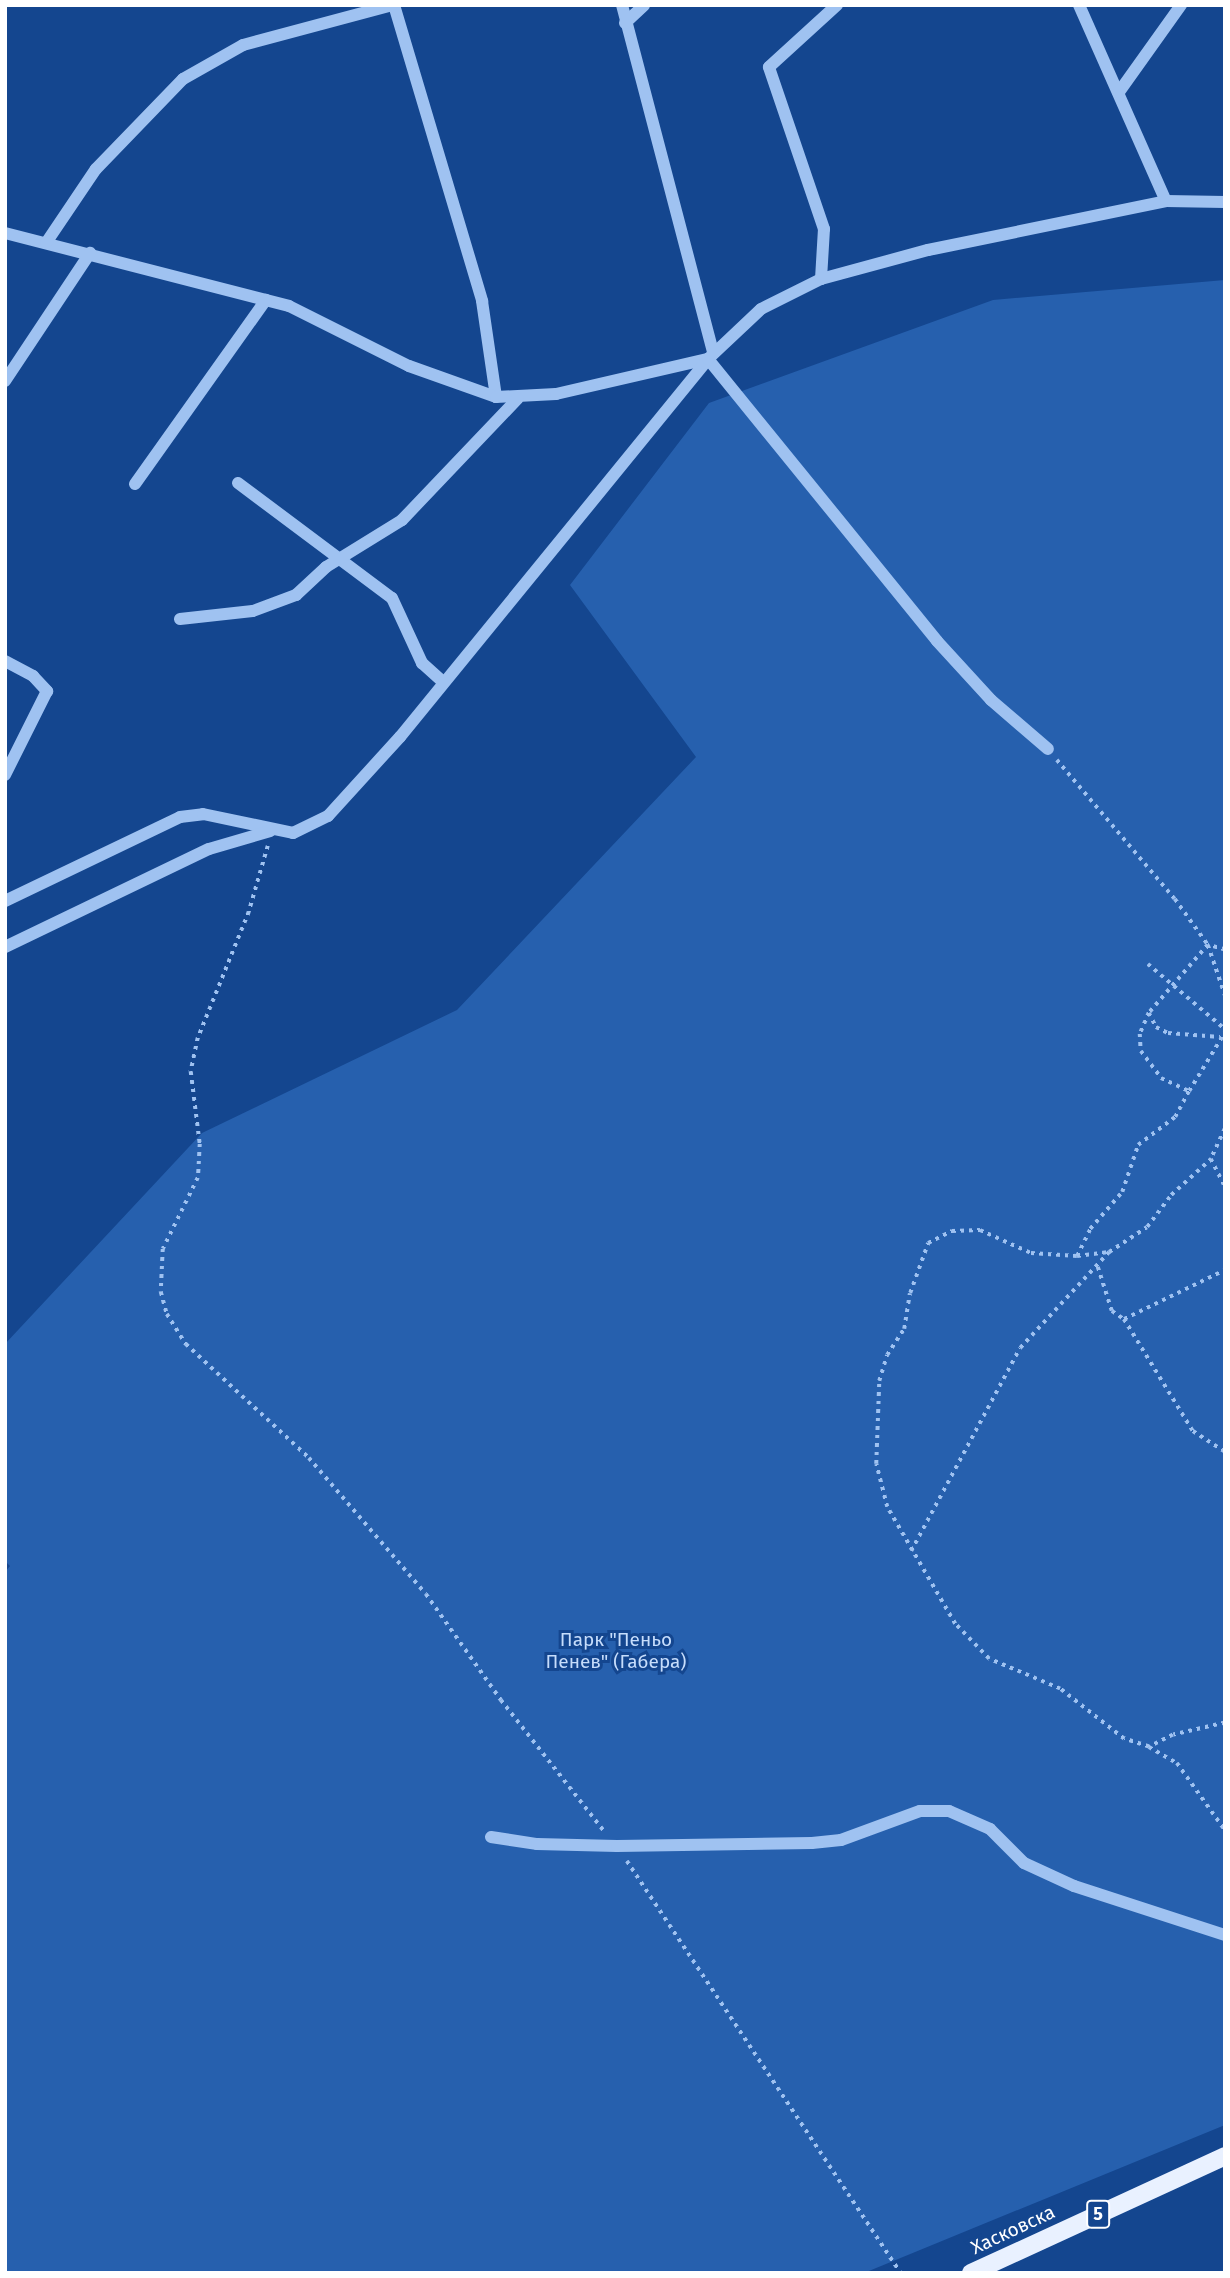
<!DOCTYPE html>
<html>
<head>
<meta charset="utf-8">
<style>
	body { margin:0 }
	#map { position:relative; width:1230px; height:2278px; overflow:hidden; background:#14468f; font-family:"Fira Sans",sans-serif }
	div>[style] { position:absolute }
	.green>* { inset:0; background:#2660ae }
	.path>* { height:3.5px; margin-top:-1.75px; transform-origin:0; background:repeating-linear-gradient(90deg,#9fc2f1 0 3.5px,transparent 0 8.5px) }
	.minor>* { height:12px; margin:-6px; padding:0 6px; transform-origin:6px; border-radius:6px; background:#9fc2f1 }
	.major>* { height:18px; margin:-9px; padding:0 9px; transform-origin:9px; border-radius:9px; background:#e9f1ff }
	span { translate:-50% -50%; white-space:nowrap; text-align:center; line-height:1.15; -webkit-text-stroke:6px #14468f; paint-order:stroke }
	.shield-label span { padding:2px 5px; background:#14468f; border:2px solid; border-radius:5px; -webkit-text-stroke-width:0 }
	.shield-label { font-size:18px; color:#fff; font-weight:700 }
	.park-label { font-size:19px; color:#c6ddfc }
	.street-label { font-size:19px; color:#fff }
	.frame { position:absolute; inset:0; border:7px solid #fff; pointer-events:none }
</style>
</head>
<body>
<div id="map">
	<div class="green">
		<i style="clip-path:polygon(1225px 280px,1225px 2125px,864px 2273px,5px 2273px,5px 1572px,10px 1566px,5px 1561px,5px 1344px,202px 1133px,457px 1010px,696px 757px,570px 585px,709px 403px,993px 300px)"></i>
	</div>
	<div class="path">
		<i style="left:1057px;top:760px;width:182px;rotate:49.7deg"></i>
		<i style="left:1175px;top:899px;width:57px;rotate:54.3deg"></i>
		<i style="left:1208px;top:945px;width:53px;rotate:71.2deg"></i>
		<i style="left:268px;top:846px;width:69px;rotate:106.1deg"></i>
		<i style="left:249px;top:912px;width:136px;rotate:112deg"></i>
		<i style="left:198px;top:1038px;width:35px;rotate:102deg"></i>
		<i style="left:191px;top:1072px;width:73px;rotate:82.9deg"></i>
		<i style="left:200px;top:1144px;width:34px;rotate:93deg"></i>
		<i style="left:198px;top:1178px;width:79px;rotate:116.2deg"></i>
		<i style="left:163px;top:1249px;width:43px;rotate:92.7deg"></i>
		<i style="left:161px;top:1292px;width:23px;rotate:75deg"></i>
		<i style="left:167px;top:1314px;width:36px;rotate:58deg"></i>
		<i style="left:186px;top:1344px;width:168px;rotate:42.8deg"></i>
		<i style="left:309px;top:1458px;width:179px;rotate:49.3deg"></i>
		<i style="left:426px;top:1594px;width:130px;rotate:54.7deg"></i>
		<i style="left:501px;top:1700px;width:168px;rotate:51.8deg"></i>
		<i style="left:1225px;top:950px;width:18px;rotate:-164deg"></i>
		<i style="left:1208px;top:945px;width:90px;rotate:130.9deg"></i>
		<i style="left:1149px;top:1013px;width:23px;rotate:113deg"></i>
		<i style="left:1140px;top:1034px;width:17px;rotate:87deg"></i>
		<i style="left:1141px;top:1051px;width:34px;rotate:53deg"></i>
		<i style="left:1161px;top:1078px;width:31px;rotate:25deg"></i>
		<i style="left:1189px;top:1091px;width:69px;rotate:-58.6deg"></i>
		<i style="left:1148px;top:964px;width:101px;rotate:40.2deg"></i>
		<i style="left:1149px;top:1013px;width:16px;rotate:63deg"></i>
		<i style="left:1156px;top:1027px;width:13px;rotate:27deg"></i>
		<i style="left:1168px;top:1033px;width:52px;rotate:4.4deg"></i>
		<i style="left:1225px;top:1129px;width:33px;rotate:115deg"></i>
		<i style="left:1211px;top:1159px;width:30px;rotate:63deg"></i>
		<i style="left:1077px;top:1256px;width:30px;rotate:-64deg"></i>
		<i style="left:1090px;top:1229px;width:49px;rotate:-49.1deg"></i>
		<i style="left:1122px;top:1192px;width:50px;rotate:-71.2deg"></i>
		<i style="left:1138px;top:1145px;width:46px;rotate:-37.1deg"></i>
		<i style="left:1175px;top:1117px;width:30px;rotate:-62deg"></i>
		<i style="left:1098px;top:1267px;width:46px;rotate:72.3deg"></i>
		<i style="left:1112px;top:1311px;width:14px;rotate:34deg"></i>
		<i style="left:1124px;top:1319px;width:112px;rotate:-25.9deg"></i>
		<i style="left:1124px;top:1319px;width:132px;rotate:58.4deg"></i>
		<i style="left:1193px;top:1431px;width:38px;rotate:33deg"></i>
		<i style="left:911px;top:1551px;width:230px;rotate:-61.8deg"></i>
		<i style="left:1020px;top:1348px;width:131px;rotate:-47.2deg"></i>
		<i style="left:1225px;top:1723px;width:53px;rotate:167deg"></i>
		<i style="left:1173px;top:1735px;width:27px;rotate:153deg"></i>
		<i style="left:1149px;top:1747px;width:32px;rotate:30deg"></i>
		<i style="left:1177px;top:1763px;width:82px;rotate:54.4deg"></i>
		<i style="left:1149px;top:1747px;width:26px;rotate:-162deg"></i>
		<i style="left:1124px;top:1739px;width:81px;rotate:-142deg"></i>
		<i style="left:1060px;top:1689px;width:77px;rotate:-157.1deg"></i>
		<i style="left:989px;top:1659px;width:49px;rotate:-134.2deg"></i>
		<i style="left:955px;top:1624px;width:135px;rotate:-120.2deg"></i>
		<i style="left:887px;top:1507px;width:44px;rotate:-104.3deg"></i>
		<i style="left:876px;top:1464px;width:83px;rotate:-87.9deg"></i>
		<i style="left:879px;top:1381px;width:27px;rotate:-73deg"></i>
		<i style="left:887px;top:1355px;width:31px;rotate:-57deg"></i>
		<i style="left:904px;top:1329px;width:36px;rotate:-81deg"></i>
		<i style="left:910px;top:1293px;width:53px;rotate:-70.2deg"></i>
		<i style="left:928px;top:1243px;width:27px;rotate:-27deg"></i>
		<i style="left:952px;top:1231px;width:28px;rotate:-2deg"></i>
		<i style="left:980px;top:1230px;width:56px;rotate:24.3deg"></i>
		<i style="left:1031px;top:1253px;width:46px;rotate:3.7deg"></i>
		<i style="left:1077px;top:1256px;width:32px;rotate:-7deg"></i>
		<i style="left:1109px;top:1252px;width:45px;rotate:-33.3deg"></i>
		<i style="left:1147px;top:1227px;width:40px;rotate:-53deg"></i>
		<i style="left:1171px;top:1195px;width:54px;rotate:-42deg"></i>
		<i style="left:627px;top:1861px;width:495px;rotate:56.4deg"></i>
	</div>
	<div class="minor">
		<i style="left:394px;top:5px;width:309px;rotate:73.4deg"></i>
		<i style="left:482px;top:301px;width:97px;rotate:81.7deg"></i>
		<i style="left:622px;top:5px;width:360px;rotate:75.3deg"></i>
		<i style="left:1079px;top:5px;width:214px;rotate:66.1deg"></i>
		<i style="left:625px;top:23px;width:26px;rotate:-43deg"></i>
		<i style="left:1119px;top:92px;width:107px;rotate:-54.5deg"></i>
		<i style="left:5px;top:233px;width:293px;rotate:14.4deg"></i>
		<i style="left:289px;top:306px;width:134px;rotate:26.6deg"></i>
		<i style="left:409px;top:366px;width:92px;rotate:19.6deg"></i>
		<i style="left:496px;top:397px;width:60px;rotate:-2.9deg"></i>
		<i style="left:556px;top:394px;width:156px;rotate:-13deg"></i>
		<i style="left:708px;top:359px;width:363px;rotate:50.9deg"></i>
		<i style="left:937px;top:641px;width:80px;rotate:47.5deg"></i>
		<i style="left:991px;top:700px;width:75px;rotate:40.7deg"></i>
		<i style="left:46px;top:243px;width:89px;rotate:-56deg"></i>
		<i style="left:96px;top:169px;width:125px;rotate:-46deg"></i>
		<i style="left:183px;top:79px;width:69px;rotate:-29.5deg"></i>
		<i style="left:243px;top:45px;width:154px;rotate:-15deg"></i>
		<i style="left:821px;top:279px;width:50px;rotate:-86.6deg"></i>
		<i style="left:824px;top:229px;width:171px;rotate:-108.8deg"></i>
		<i style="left:769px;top:67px;width:92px;rotate:-42.4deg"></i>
		<i style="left:5px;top:381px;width:154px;rotate:-56.4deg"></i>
		<i style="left:238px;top:483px;width:192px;rotate:36.8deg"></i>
		<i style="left:392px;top:598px;width:72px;rotate:65.2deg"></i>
		<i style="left:422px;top:663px;width:28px;rotate:42deg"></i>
		<i style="left:135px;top:484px;width:226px;rotate:-54.6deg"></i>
		<i style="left:180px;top:619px;width:73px;rotate:-6.3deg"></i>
		<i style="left:253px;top:611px;width:46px;rotate:-20.4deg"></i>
		<i style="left:296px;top:595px;width:41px;rotate:-43deg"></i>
		<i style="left:326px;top:567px;width:89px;rotate:-31.7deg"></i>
		<i style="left:402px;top:520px;width:168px;rotate:-46.4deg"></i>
		<i style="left:5px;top:661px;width:32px;rotate:28deg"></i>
		<i style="left:33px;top:676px;width:21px;rotate:47deg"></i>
		<i style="left:47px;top:691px;width:94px;rotate:116.6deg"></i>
		<i style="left:5px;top:901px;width:194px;rotate:-25.6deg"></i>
		<i style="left:180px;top:817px;width:23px;rotate:-7deg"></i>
		<i style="left:203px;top:814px;width:92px;rotate:11.9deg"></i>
		<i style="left:293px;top:833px;width:39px;rotate:-26deg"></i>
		<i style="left:328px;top:816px;width:107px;rotate:-47.7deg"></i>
		<i style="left:400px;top:737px;width:488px;rotate:-50.8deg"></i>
		<i style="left:708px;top:359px;width:73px;rotate:-43.3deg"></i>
		<i style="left:761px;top:309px;width:67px;rotate:-26.6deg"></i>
		<i style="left:821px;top:279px;width:111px;rotate:-15.2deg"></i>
		<i style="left:928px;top:250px;width:243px;rotate:-11.6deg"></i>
		<i style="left:1166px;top:201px;width:59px;rotate:1deg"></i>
		<i style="left:5px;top:947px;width:226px;rotate:-25.7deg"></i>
		<i style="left:209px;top:849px;width:64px;rotate:-16.4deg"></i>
		<i style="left:491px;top:1837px;width:47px;rotate:8.7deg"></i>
		<i style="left:537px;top:1844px;width:80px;rotate:1.4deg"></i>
		<i style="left:617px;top:1846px;width:195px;rotate:-0.9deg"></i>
		<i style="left:812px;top:1843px;width:29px;rotate:-6deg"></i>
		<i style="left:841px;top:1840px;width:84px;rotate:-20.2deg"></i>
		<i style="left:920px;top:1811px;width:29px"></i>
		<i style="left:949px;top:1811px;width:45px;rotate:23.7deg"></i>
		<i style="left:990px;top:1829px;width:48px;rotate:45deg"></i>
		<i style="left:1024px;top:1863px;width:55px;rotate:24.7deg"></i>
		<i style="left:1074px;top:1886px;width:159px;rotate:18deg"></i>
	</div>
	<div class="major">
		<i style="left:971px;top:2273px;width:280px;rotate:-24.7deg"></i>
	</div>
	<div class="shield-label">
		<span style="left:1098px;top:2214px">5</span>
	</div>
	<div class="park-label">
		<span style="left:616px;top:1651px">Парк "Пеньо<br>Пенев" (Габера)</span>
	</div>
	<div class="street-label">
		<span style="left:1013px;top:2230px;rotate:-25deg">Хасковска</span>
	</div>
	<div class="frame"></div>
</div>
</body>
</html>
